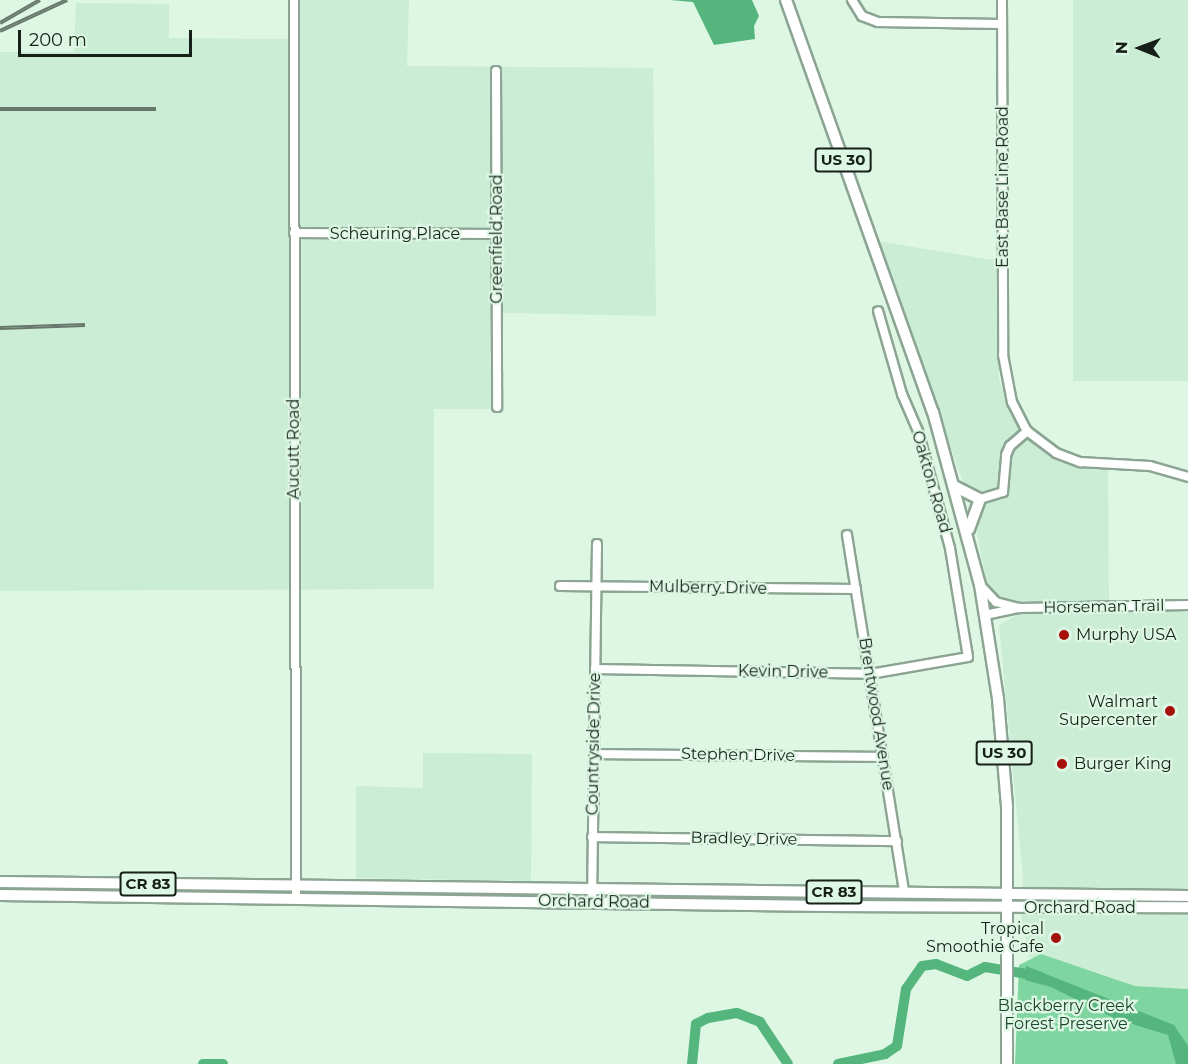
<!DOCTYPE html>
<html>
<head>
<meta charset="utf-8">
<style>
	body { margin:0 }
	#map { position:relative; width:1188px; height:1064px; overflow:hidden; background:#ddf7e4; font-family:Montserrat,sans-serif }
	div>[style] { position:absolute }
	.built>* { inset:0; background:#cbedd5; transform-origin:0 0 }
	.green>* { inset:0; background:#7fd59f }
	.water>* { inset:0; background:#54b67c }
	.river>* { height:10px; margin:-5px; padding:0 5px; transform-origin:5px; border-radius:5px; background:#54b67c }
	.roads { filter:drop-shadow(2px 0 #8ca593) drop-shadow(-2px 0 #8ca593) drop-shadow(0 2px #8ca593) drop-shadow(0 -2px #8ca593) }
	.minor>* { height:8px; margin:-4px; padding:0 4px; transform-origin:4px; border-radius:4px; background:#fff }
	.major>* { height:10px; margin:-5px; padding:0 5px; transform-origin:5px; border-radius:5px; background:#fff }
	.rail>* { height:4px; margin-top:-2px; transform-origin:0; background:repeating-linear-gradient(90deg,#ddf7e4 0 4.5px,#67776b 0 9px); box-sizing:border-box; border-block:2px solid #67776b }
	.dots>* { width:16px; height:16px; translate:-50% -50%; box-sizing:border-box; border:3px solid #ddf7e4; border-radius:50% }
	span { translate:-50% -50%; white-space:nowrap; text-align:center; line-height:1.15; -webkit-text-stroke:4.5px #ddf7e4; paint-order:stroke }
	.shield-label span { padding:2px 4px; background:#ddf7e4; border:2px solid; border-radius:4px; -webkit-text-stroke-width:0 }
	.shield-label { font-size:15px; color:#162019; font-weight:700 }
	.street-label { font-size:16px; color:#162019 }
	.poi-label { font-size:16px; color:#162019 }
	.left { translate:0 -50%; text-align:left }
	.right { translate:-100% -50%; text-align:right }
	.park-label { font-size:16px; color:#1c452c }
	.north { position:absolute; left:1110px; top:18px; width:60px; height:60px; -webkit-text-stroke:4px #ddf7e4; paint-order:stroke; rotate:271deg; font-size:16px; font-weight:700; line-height:24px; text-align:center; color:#162019 }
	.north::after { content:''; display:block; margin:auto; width:21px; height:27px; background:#162019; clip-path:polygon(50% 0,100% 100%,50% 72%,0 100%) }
	.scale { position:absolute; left:18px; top:30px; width:174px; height:27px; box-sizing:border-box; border:3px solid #162019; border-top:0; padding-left:8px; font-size:18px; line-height:21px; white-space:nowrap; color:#162019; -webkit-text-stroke:4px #ddf7e4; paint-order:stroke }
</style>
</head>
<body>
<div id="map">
	<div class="built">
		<i style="clip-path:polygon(288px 0,409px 0,407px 66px,653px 68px,656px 316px,502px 313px,502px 409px,434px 409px,434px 589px,0 591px,0 52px,74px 52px,76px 3px,169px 4px,169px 38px,288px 39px)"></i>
		<i style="left:1073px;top:0;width:115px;height:381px"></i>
		<i style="clip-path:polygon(877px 241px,999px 261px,999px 379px,1007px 405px,1029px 438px,1070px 462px,1108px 467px,1109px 605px,1019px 604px,993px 593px,986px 580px,974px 518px,983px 491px,972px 490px,963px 482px)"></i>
		<i style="clip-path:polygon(1188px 610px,1188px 989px,1135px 986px,1102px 974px,1029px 957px,1021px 915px,1023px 878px,999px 625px,1022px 612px)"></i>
		<i style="clip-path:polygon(423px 753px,532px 754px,531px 881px,356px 878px,356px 786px,423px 788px)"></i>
	</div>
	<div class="green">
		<i style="clip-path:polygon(1041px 954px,1135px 986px,1188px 989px,1188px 1064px,1015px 1064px,1019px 965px)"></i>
	</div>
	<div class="water">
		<i style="clip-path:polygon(670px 0,752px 0,759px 16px,754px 26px,755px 39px,714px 45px,693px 2px)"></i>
		<i style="clip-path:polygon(1026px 966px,1174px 1025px,1188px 1046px,1188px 1064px,1176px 1064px,1168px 1035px,1116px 1019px,1051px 987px,1025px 980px)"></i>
	</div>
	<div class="river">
		<i style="left:203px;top:1064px;width:20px"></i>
		<i style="left:692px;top:1064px;width:40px;rotate:-84.3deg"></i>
		<i style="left:696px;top:1024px;width:13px;rotate:-27deg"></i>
		<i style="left:708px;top:1018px;width:29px;rotate:-10deg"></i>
		<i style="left:737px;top:1013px;width:25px;rotate:21deg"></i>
		<i style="left:760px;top:1022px;width:50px;rotate:56.3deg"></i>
		<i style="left:838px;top:1064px;width:48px;rotate:-12deg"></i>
		<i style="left:885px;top:1054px;width:14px;rotate:-34deg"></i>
		<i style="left:897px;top:1046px;width:58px;rotate:-81deg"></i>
		<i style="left:906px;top:989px;width:28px;rotate:-55deg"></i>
		<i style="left:922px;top:966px;width:14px;rotate:-8deg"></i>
		<i style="left:936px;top:964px;width:33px;rotate:21deg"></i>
		<i style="left:967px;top:976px;width:20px;rotate:-27deg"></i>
		<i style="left:985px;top:967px;width:55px;rotate:9.5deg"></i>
	</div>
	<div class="roads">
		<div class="minor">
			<i style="left:294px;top:0;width:898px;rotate:89.87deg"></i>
			<i style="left:852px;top:0;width:19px;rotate:58deg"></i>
			<i style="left:862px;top:16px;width:17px;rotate:21deg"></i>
			<i style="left:878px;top:22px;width:123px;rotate:0.9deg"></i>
			<i style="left:1002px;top:0;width:355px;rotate:89.8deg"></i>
			<i style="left:1003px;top:355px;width:48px;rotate:79.2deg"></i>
			<i style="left:1012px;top:402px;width:33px;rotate:63deg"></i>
			<i style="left:1027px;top:431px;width:36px;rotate:37deg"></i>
			<i style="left:1056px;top:453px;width:26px;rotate:21deg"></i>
			<i style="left:1080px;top:462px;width:70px;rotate:3.3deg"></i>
			<i style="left:1150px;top:466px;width:40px;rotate:16deg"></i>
			<i style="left:496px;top:71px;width:336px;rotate:89.8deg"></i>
			<i style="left:294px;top:233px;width:202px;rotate:0.3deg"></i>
			<i style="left:980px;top:499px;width:24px;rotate:-17deg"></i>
			<i style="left:1003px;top:492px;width:37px;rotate:-85deg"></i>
			<i style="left:1006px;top:455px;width:10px;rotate:-66deg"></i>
			<i style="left:1010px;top:446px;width:23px;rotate:-41deg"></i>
			<i style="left:847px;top:535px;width:362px;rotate:80.9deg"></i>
			<i style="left:560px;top:586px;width:296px;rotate:0.6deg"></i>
			<i style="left:981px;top:586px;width:22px;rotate:47deg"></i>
			<i style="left:996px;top:602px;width:24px;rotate:15deg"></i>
			<i style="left:1019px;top:608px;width:169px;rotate:-1deg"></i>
			<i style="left:985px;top:615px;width:35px;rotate:-12deg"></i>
			<i style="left:595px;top:669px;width:275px;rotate:1deg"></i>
			<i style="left:870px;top:674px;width:99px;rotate:-9.8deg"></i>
			<i style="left:968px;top:657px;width:110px;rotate:-99.4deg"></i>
			<i style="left:950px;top:548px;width:121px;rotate:-105.3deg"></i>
			<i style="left:918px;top:431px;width:40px;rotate:-113.4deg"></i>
			<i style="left:902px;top:394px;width:86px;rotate:-106.1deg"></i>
			<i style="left:594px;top:754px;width:289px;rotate:0.6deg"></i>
			<i style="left:592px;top:837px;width:305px;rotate:0.8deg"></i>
			<i style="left:592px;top:902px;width:358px;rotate:-89.2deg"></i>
		</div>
		<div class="major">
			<i style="left:786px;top:0;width:437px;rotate:70.4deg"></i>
			<i style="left:933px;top:412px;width:179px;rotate:74.8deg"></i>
			<i style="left:980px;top:585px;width:115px;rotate:81deg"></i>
			<i style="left:998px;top:699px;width:107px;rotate:85.2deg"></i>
			<i style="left:1007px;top:806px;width:258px;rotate:90deg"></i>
			<i style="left:956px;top:487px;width:27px;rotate:27deg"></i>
			<i style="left:980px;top:499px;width:32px;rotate:110deg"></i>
			<i style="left:0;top:882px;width:1188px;rotate:0.68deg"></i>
			<i style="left:0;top:895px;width:826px;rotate:0.76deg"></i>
			<i style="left:826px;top:906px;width:362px;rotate:0.2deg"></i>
		</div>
	</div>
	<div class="rail">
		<i style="left:0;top:23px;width:46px;rotate:-29.9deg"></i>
		<i style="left:0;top:31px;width:74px;rotate:-24.8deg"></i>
		<i style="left:0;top:109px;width:156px"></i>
		<i style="left:0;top:328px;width:85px;rotate:-2deg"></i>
	</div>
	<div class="dots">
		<i style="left:1064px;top:635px;background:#a5110a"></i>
		<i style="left:1170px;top:711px;background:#a5110a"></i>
		<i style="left:1062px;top:764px;background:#a5110a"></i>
		<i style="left:1056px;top:938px;background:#a5110a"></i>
	</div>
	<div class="shield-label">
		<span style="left:843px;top:160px">US 30</span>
		<span style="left:1004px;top:753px">US 30</span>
		<span style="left:148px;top:884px">CR 83</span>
		<span style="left:834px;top:892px">CR 83</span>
	</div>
	<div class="street-label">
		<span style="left:1003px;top:187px;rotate:-90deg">East Base Line Road</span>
		<span style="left:395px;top:234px">Scheuring Place</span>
		<span style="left:497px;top:239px;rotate:-90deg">Greenfield Road</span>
		<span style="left:294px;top:449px;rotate:-90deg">Aucutt Road</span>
		<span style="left:931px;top:482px;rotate:74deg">Oakton Road</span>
		<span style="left:708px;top:588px;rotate:1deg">Mulberry Drive</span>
		<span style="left:1104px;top:607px;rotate:-1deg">Horseman Trail</span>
		<span style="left:783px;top:672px;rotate:1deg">Kevin Drive</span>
		<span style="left:876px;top:714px;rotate:81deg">Brentwood Avenue</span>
		<span style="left:594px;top:744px;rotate:-89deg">Countryside Drive</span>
		<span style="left:738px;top:755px;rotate:1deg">Stephen Drive</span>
		<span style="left:744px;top:839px;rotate:1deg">Bradley Drive</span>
		<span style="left:594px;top:902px;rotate:1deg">Orchard Road</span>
		<span style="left:1080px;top:908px">Orchard Road</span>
	</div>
	<div class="poi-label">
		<span class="left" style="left:1076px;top:635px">Murphy USA</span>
		<span class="right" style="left:1158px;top:711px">Walmart<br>Supercenter</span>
		<span class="left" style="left:1074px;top:764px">Burger King</span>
		<span class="right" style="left:1044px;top:938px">Tropical<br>Smoothie Cafe</span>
	</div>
	<div class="park-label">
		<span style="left:1066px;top:1015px">Blackberry Creek<br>Forest Preserve</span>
	</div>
	<div class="north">N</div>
	<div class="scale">200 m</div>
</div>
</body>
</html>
